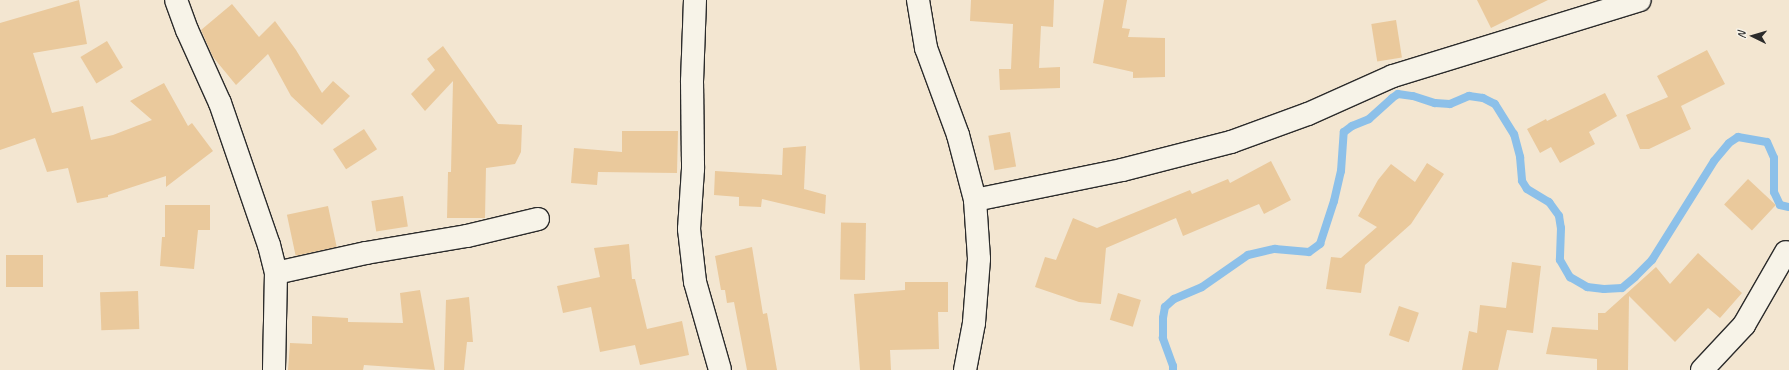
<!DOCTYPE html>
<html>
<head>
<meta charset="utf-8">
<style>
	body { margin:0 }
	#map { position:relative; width:1789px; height:370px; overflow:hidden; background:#f3e6d1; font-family:Caveat,sans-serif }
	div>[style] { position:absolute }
	.stream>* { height:8px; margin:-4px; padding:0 4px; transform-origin:4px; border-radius:4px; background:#8cc0e9 }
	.building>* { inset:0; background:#eac99c; transform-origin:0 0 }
	.roads { filter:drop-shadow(1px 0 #2b2b2b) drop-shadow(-1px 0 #2b2b2b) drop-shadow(0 1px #2b2b2b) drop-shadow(0 -1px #2b2b2b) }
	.minor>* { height:22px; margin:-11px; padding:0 11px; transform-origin:11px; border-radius:11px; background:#f7f3e8 }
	span { translate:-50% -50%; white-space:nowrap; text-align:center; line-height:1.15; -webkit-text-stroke:4px #f7f3e8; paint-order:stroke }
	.north { position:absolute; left:1733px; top:16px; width:40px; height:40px; -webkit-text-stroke:3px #f7f3e8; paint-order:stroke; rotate:275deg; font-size:11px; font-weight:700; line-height:16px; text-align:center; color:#2b2b2b }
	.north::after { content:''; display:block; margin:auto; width:14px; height:18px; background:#2b2b2b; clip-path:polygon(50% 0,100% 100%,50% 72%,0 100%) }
</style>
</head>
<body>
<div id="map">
	<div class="stream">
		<i style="left:1173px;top:370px;width:4px;rotate:-90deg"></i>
		<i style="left:1173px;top:366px;width:30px;rotate:-110deg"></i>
		<i style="left:1163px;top:338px;width:20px;rotate:-90deg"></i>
		<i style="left:1163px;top:318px;width:11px;rotate:-80deg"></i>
		<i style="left:1165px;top:307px;width:12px;rotate:-42deg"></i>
		<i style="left:1174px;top:299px;width:30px;rotate:-23deg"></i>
		<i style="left:1202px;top:287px;width:56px;rotate:-34.8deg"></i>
		<i style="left:1248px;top:255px;width:28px;rotate:-13deg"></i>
		<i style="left:1275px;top:249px;width:34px;rotate:5deg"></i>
		<i style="left:1309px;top:252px;width:14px;rotate:-36deg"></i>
		<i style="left:1320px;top:244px;width:45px;rotate:-72deg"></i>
		<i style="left:1334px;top:201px;width:31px;rotate:-77deg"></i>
		<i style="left:1341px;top:171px;width:39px;rotate:-86deg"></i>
		<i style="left:1344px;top:132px;width:10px;rotate:-37deg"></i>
		<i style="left:1352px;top:126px;width:18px;rotate:-22deg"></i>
		<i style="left:1369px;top:119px;width:31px;rotate:-42deg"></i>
		<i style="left:1392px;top:98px;width:7px;rotate:-34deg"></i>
		<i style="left:1398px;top:94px;width:15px;rotate:8deg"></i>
		<i style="left:1413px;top:96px;width:23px;rotate:18deg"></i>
		<i style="left:1435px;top:103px;width:15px;rotate:4deg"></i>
		<i style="left:1450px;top:104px;width:21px;rotate:-23deg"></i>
		<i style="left:1469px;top:96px;width:14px;rotate:8deg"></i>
		<i style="left:1483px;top:98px;width:13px;rotate:27deg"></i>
		<i style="left:1495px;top:104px;width:36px;rotate:58deg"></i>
		<i style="left:1514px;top:134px;width:24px;rotate:75deg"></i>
		<i style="left:1520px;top:157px;width:24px;rotate:85deg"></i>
		<i style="left:1522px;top:181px;width:9px;rotate:58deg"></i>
		<i style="left:1527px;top:189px;width:26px;rotate:31deg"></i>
		<i style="left:1549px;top:202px;width:17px;rotate:54deg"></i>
		<i style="left:1559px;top:216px;width:12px;rotate:81deg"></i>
		<i style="left:1561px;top:228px;width:32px;rotate:92deg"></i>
		<i style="left:1560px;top:260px;width:20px;rotate:60deg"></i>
		<i style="left:1570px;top:277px;width:20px;rotate:30deg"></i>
		<i style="left:1587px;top:287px;width:17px;rotate:7deg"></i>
		<i style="left:1604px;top:289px;width:18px;rotate:-3deg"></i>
		<i style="left:1622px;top:288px;width:17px;rotate:-40deg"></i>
		<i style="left:1635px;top:277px;width:24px;rotate:-45deg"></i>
		<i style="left:1652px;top:260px;width:117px;rotate:-57.9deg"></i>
		<i style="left:1714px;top:161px;width:23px;rotate:-50deg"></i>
		<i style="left:1729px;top:143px;width:11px;rotate:-34deg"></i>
		<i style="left:1738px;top:137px;width:29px;rotate:10deg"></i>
		<i style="left:1767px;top:142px;width:17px;rotate:66deg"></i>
		<i style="left:1774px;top:158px;width:34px;rotate:90deg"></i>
		<i style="left:1774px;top:192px;width:14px;rotate:65deg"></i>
		<i style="left:1780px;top:205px;width:9px;rotate:13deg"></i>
	</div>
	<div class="building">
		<i style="clip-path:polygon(79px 0,87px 44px,33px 53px,52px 113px,83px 106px,91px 140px,113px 135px,152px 120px,130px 101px,164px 83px,188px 126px,192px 123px,213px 151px,166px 187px,166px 176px,108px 195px,108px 197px,77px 203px,68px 168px,47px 172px,35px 138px,0 150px,0 23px)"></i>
		<i style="clip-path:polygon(971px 0,1054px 0,1053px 27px,1041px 26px,1039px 68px,1060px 67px,1060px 88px,1000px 90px,999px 69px,1011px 69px,1013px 24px,970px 21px)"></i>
		<i style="clip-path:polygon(1104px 0,1127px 0,1122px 28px,1130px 29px,1128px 37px,1165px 38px,1165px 77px,1133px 78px,1133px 72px,1093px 63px)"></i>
		<i style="clip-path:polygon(1477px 0,1548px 0,1491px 28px)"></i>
		<i style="clip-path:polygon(232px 4px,259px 37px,275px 21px,296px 50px,322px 93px,333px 81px,350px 96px,322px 125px,291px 96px,268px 54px,236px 85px,213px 57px,201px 30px)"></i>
		<i style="left:1396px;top:20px;width:38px;height:25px;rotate:81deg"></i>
		<i style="left:107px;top:41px;width:31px;height:31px;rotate:59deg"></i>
		<i style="clip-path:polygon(443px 46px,498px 124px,522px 125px,521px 152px,515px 164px,486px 168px,485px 218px,447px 218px,448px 172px,451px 172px,453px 81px,425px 111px,411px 94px,435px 70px,427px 59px)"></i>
		<i style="clip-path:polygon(1707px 50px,1725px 84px,1681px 106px,1691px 129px,1649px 149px,1640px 149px,1626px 115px,1668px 97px,1657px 76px)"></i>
		<i style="clip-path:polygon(1605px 93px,1617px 116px,1589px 132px,1595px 144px,1560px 163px,1551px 147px,1540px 153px,1527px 129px,1546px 119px,1547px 121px)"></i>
		<i style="left:364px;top:129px;width:24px;height:37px;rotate:57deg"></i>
		<i style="clip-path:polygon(622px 131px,678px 131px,677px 173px,598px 172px,597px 185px,571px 183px,574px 148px,622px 152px)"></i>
		<i style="left:1010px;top:132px;width:35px;height:22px;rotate:80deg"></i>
		<i style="clip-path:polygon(806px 146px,804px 189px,826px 195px,825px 214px,762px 199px,761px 207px,739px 206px,739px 197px,714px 195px,715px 171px,782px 175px,783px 148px)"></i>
		<i style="clip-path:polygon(1271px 161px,1291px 200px,1264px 214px,1259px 204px,1183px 236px,1176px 218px,1106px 248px,1101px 304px,1079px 302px,1035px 287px,1045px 257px,1056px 260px,1073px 218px,1097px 228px,1190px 190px,1192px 194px,1228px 179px,1230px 183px)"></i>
		<i style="clip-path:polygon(1427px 163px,1444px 174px,1411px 224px,1365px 265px,1361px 293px,1326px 289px,1331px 257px,1341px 258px,1377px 227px,1358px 216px,1378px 180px,1391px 164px,1415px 182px)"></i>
		<i style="left:1748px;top:179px;width:38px;height:35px;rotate:43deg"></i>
		<i style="left:403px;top:196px;width:31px;height:32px;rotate:81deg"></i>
		<i style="clip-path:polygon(165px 205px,210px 205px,210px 230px,198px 230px,194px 269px,160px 266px,162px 237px,165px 237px)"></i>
		<i style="left:328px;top:206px;width:42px;height:42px;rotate:78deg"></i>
		<i style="left:866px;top:223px;width:57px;height:25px;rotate:91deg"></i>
		<i style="clip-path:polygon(629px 244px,632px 279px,635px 279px,647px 329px,682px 321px,689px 355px,640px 365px,635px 345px,600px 352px,591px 307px,563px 313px,557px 286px,600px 277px,594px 248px)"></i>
		<i style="clip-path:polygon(752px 247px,763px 314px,767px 313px,777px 370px,747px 370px,734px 302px,727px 303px,725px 290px,721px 290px,715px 256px)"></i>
		<i style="clip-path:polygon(1698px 253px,1742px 293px,1720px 318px,1708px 308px,1675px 342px,1629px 296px,1628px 370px,1597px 370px,1597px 359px,1546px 354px,1552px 327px,1598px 330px,1598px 313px,1605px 313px,1656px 267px,1670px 284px)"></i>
		<i style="left:6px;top:255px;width:37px;height:32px"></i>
		<i style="clip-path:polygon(1512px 262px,1541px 266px,1533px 333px,1507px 330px,1498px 370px,1462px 370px,1469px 331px,1477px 333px,1480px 305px,1506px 308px)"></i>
		<i style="clip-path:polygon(905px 282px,948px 282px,948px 312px,938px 312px,939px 349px,890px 350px,891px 370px,860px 370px,854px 294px,905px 290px)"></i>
		<i style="clip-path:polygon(420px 290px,435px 370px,364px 365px,363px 370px,288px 370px,290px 343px,312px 344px,312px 316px,348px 318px,348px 322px,403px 323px,400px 293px)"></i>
		<i style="left:138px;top:291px;width:38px;height:38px;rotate:88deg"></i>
		<i style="left:1118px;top:293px;width:24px;height:28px;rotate:17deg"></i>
		<i style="clip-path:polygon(469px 297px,473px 342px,467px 342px,464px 370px,444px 370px,446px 300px)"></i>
		<i style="left:1399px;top:306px;width:21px;height:31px;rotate:19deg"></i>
	</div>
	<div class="roads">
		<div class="minor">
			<i style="left:176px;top:0;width:32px;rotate:70deg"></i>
			<i style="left:187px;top:30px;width:80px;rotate:65.7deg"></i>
			<i style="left:220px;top:103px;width:150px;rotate:71deg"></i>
			<i style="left:269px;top:245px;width:29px;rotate:76deg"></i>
			<i style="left:276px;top:273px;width:97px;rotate:91.2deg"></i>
			<i style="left:695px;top:0;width:81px;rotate:92.1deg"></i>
			<i style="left:692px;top:81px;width:88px;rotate:89.3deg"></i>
			<i style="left:693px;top:169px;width:60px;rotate:93.8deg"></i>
			<i style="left:689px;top:229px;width:53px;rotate:83.5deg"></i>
			<i style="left:695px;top:282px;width:91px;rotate:74.1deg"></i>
			<i style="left:918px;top:0;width:49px;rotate:80.5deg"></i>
			<i style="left:926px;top:48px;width:93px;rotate:69.8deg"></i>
			<i style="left:958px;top:135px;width:67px;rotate:75.3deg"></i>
			<i style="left:975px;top:200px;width:59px;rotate:86.1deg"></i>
			<i style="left:979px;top:259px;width:64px;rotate:94.5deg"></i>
			<i style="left:974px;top:323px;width:48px;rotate:100.8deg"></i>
			<i style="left:975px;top:200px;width:150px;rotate:-11.5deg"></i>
			<i style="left:1122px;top:170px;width:113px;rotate:-14.4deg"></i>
			<i style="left:1231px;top:142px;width:82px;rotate:-20deg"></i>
			<i style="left:1308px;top:114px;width:93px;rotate:-24.1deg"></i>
			<i style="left:1393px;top:76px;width:258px;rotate:-17.1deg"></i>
			<i style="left:276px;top:273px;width:92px;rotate:-12.5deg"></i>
			<i style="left:366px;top:253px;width:102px;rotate:-9.6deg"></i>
			<i style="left:467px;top:236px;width:73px;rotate:-13.5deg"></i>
			<i style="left:1702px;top:370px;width:62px;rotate:-47deg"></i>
			<i style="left:1744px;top:325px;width:84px;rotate:-60.1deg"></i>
		</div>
	</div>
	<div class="north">N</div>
</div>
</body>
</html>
